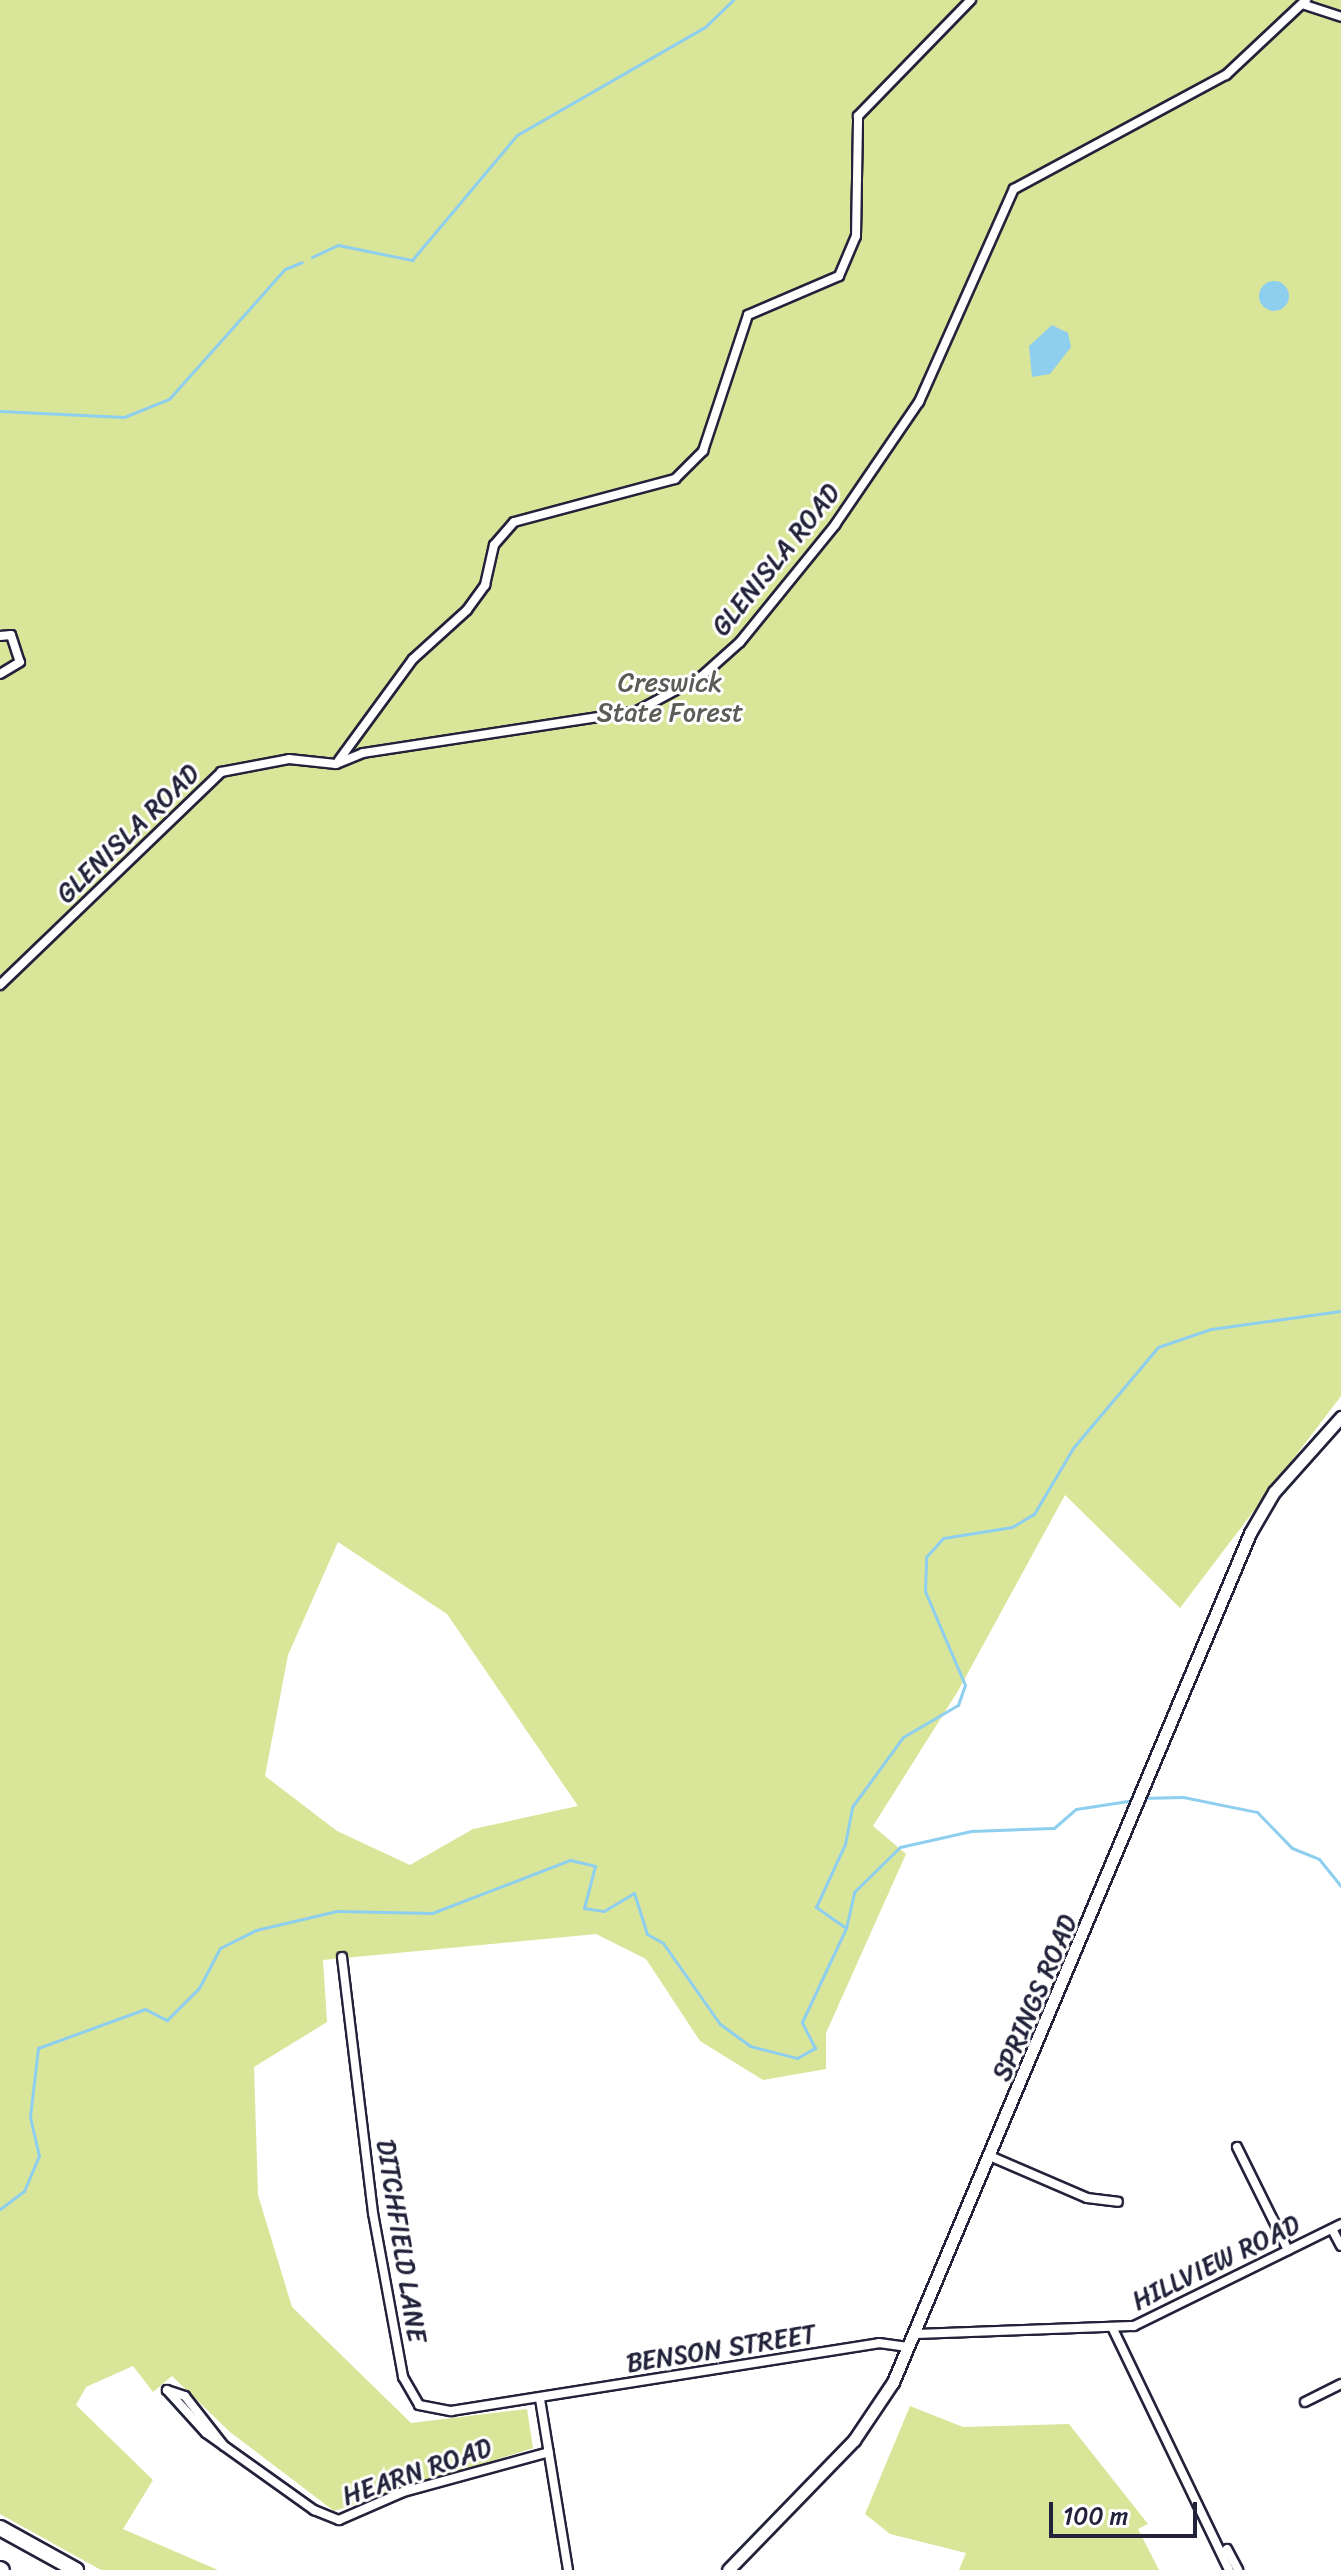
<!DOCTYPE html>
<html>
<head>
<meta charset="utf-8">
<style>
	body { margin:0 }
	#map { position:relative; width:1341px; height:2570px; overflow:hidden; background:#fff; font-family:Sriracha,sans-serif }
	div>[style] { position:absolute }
	.green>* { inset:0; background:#d9e598 }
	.water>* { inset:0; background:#8eceef }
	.round { border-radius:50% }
	.stream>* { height:3px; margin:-1.5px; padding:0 1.5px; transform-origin:1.5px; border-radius:1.5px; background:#8eceef }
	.roads { filter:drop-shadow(2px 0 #22223b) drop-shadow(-2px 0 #22223b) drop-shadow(0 2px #22223b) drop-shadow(0 -2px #22223b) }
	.street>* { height:8px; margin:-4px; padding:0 4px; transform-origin:4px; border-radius:4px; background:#fff }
	.secondary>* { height:11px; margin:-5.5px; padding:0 5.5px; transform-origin:5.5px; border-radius:5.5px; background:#fff }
	.highway>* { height:14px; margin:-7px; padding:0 7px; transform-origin:7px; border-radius:7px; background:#fff }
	span { translate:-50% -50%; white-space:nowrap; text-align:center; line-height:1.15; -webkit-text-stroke:6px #fff; paint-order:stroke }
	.street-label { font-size:26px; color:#22223b }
	.park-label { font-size:26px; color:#595c57 }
	.scale { position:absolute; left:1049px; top:2502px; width:148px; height:36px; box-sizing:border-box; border:4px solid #22223b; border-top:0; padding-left:10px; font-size:24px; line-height:28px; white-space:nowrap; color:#22223b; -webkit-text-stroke:6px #fff; paint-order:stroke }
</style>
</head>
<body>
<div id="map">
	<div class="green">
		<i style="clip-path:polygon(evenodd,0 0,1341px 0,1341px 1396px,1180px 1608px,1065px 1495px,958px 1691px,873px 1826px,906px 1854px,826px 2033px,826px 2069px,763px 2080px,700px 2041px,646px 1959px,596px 1934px,323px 1960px,327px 2022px,254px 2067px,258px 2195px,292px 2307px,411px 2423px,527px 2409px,533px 2448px,334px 2511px,230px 2432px,172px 2376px,153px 2392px,133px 2366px,86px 2387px,76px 2405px,153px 2480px,123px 2529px,218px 2570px,101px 2570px,0 2514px,0 0,338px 1542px,447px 1614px,578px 1806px,473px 1829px,410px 1865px,337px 1831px,265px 1776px,288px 1655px,338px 1542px)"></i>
		<i style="clip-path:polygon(910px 2406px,963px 2427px,1069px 2424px,1148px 2524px,1138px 2529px,1159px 2570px,959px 2570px,966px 2553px,890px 2534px,865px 2514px)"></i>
	</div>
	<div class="water">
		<i class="round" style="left:1259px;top:281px;width:30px;height:30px"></i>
		<i style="clip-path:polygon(1052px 325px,1068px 333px,1071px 347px,1050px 374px,1032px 377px,1029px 346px)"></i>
	</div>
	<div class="stream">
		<i style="left:312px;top:257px;width:29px;rotate:-25deg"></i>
		<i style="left:338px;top:245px;width:76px;rotate:11.5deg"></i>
		<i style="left:412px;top:260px;width:163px;rotate:-50deg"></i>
		<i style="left:517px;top:135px;width:217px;rotate:-29.9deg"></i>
		<i style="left:705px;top:27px;width:39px;rotate:-44deg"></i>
		<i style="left:0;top:411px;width:124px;rotate:2.8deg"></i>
		<i style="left:124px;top:417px;width:48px;rotate:-21.8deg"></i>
		<i style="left:169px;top:399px;width:174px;rotate:-48.3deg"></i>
		<i style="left:285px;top:269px;width:18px;rotate:-22deg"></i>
		<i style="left:1141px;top:1798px;width:42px;rotate:-1.4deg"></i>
		<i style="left:1183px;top:1797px;width:76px;rotate:11.5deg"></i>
		<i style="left:1257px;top:1812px;width:50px;rotate:45.8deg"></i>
		<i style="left:1292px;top:1848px;width:29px;rotate:22deg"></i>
		<i style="left:1319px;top:1859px;width:35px;rotate:51deg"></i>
		<i style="left:846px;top:1928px;width:37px;rotate:-145deg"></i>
		<i style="left:816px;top:1907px;width:69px;rotate:-65.3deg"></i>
		<i style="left:845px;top:1844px;width:38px;rotate:-79deg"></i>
		<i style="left:852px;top:1807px;width:87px;rotate:-53.9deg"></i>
		<i style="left:903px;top:1737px;width:64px;rotate:-30.2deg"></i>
		<i style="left:958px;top:1705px;width:21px;rotate:-71deg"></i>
		<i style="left:965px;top:1685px;width:102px;rotate:-113.1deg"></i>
		<i style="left:925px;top:1591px;width:34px;rotate:-88deg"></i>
		<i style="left:926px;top:1557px;width:25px;rotate:-48deg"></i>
		<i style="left:943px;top:1538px;width:70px;rotate:-9.1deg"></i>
		<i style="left:1012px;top:1527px;width:26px;rotate:-31deg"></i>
		<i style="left:1034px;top:1514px;width:77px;rotate:-59.4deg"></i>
		<i style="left:1073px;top:1448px;width:132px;rotate:-49.9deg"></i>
		<i style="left:1158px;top:1347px;width:56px;rotate:-18.8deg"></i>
		<i style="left:1211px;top:1329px;width:131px;rotate:-7.9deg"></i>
		<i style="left:0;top:2209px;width:30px;rotate:-37deg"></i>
		<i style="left:24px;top:2191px;width:38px;rotate:-67deg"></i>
		<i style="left:39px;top:2156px;width:40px;rotate:-103deg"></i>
		<i style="left:30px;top:2117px;width:69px;rotate:-83.4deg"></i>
		<i style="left:38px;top:2048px;width:114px;rotate:-20deg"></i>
		<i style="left:145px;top:2009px;width:25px;rotate:27deg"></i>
		<i style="left:167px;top:2020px;width:45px;rotate:-45deg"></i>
		<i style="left:199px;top:1988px;width:45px;rotate:-62.3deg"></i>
		<i style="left:220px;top:1948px;width:40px;rotate:-26.6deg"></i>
		<i style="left:256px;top:1930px;width:83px;rotate:-13.2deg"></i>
		<i style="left:337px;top:1911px;width:95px;rotate:1.2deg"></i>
		<i style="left:432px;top:1913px;width:148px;rotate:-21deg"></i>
		<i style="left:570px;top:1860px;width:26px;rotate:13deg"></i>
		<i style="left:595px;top:1866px;width:43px;rotate:104.7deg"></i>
		<i style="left:584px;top:1908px;width:20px;rotate:9deg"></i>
		<i style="left:604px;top:1911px;width:35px;rotate:-31deg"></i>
		<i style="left:634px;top:1893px;width:43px;rotate:72.4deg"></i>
		<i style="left:647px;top:1934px;width:18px;rotate:29deg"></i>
		<i style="left:663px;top:1943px;width:99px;rotate:54.9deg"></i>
		<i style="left:720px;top:2024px;width:37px;rotate:36deg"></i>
		<i style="left:750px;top:2046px;width:49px;rotate:14.3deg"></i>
		<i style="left:797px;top:2058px;width:21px;rotate:-29deg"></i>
		<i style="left:815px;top:2048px;width:29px;rotate:-117deg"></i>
		<i style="left:802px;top:2022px;width:104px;rotate:-64.9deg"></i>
		<i style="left:846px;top:1928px;width:37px;rotate:-77deg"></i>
		<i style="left:854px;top:1892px;width:64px;rotate:-44.4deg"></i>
		<i style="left:900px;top:1847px;width:73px;rotate:-12.7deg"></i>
		<i style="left:971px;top:1831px;width:83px;rotate:-2.1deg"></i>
		<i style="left:1054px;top:1828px;width:29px;rotate:-41deg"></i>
		<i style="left:1076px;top:1809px;width:59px;rotate:-8.8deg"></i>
	</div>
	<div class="roads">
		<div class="street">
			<i style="left:1305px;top:5px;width:38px;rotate:18deg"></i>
			<i style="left:0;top:636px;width:11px;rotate:-5deg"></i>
			<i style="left:11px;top:635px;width:28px;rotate:72deg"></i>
			<i style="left:20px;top:662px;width:23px;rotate:149deg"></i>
			<i style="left:339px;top:760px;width:125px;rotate:-53.8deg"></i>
			<i style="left:413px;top:659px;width:73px;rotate:-42.2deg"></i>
			<i style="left:467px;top:610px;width:31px;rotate:-54deg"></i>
			<i style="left:485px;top:585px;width:41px;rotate:-77.3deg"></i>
			<i style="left:494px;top:545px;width:30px;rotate:-49deg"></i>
			<i style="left:514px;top:522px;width:167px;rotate:-15deg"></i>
			<i style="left:675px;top:479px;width:40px;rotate:-45deg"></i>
			<i style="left:703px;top:451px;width:143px;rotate:-71.7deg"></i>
			<i style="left:748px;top:315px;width:99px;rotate:-23.2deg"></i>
			<i style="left:839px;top:276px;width:43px;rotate:-67deg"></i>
			<i style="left:856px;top:236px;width:120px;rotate:-89deg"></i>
			<i style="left:858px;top:116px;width:162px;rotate:-45.8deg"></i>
			<i style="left:0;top:985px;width:307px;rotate:-43.9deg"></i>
			<i style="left:221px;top:772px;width:69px;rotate:-10.8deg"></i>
			<i style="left:289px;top:759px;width:47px;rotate:6.1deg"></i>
			<i style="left:336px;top:764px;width:29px;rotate:-22deg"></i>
			<i style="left:363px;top:753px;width:277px;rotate:-8.7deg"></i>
			<i style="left:637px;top:711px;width:74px;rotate:-28.3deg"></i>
			<i style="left:702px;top:676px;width:51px;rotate:-41.8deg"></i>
			<i style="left:740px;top:642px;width:151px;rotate:-50.9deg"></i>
			<i style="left:835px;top:525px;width:149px;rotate:-55.7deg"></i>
			<i style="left:919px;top:402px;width:233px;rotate:-66deg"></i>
			<i style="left:1014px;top:189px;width:241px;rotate:-28.3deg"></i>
			<i style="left:1226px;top:75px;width:110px;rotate:-43.2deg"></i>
			<i style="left:342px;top:1957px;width:258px;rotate:83.1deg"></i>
			<i style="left:373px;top:2213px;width:167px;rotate:79.6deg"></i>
			<i style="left:403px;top:2377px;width:32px;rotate:60deg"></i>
			<i style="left:419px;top:2405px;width:33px;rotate:11deg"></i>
			<i style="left:451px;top:2411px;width:433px;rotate:-9deg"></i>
			<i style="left:879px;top:2343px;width:29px;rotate:8deg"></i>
			<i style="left:1237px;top:2147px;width:115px;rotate:63.7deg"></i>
			<i style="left:992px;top:2157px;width:103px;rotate:23.3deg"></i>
			<i style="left:1087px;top:2198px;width:31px;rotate:7deg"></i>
			<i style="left:1332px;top:2229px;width:19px;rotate:62deg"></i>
			<i style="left:1113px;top:2329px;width:267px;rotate:64.3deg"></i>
			<i style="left:914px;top:2334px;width:220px;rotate:-2.1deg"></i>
			<i style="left:1134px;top:2326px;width:231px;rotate:-26.2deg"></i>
			<i style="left:540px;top:2399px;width:173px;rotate:80.7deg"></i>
			<i style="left:1305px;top:2402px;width:40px;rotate:-26.6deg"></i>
			<i style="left:224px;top:2446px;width:63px;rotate:-128deg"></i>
			<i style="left:185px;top:2396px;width:19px;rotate:-162deg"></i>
			<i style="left:167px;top:2390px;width:58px;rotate:47.8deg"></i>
			<i style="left:206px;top:2433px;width:133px;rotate:35.5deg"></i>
			<i style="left:314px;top:2510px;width:27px;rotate:22deg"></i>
			<i style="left:339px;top:2520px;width:70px;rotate:-23.6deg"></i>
			<i style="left:403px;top:2492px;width:151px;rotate:-15.3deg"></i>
			<i style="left:1227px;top:2549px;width:24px;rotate:62deg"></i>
		</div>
		<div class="secondary">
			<i style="left:728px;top:2570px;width:181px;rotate:-45.9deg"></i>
			<i style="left:854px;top:2440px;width:70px;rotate:-56.1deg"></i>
			<i style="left:893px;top:2382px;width:921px;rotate:-67.19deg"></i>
			<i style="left:1250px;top:1533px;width:48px;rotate:-59.7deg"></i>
			<i style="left:1274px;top:1492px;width:101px;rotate:-48.2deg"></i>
		</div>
		<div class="highway">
			<i style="left:0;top:2528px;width:87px;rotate:28.9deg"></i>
			<i style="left:0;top:2569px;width:2px;rotate:27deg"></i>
		</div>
	</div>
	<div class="street-label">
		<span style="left:776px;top:560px;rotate:-51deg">GLENISLA ROAD</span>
		<span style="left:128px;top:834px;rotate:-44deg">GLENISLA ROAD</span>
		<span style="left:1035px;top:1998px;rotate:-67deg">SPRINGS ROAD</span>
		<span style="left:401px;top:2241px;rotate:81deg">DITCHFIELD LANE</span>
		<span style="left:1216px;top:2263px;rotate:-26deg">HILLVIEW ROAD</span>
		<span style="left:721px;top:2349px;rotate:-9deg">BENSON STREET</span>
		<span style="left:417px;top:2472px;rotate:-19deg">HEARN ROAD</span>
	</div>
	<div class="park-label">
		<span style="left:670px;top:698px">Creswick<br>State Forest</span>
	</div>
	<div class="scale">100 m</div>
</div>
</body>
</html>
